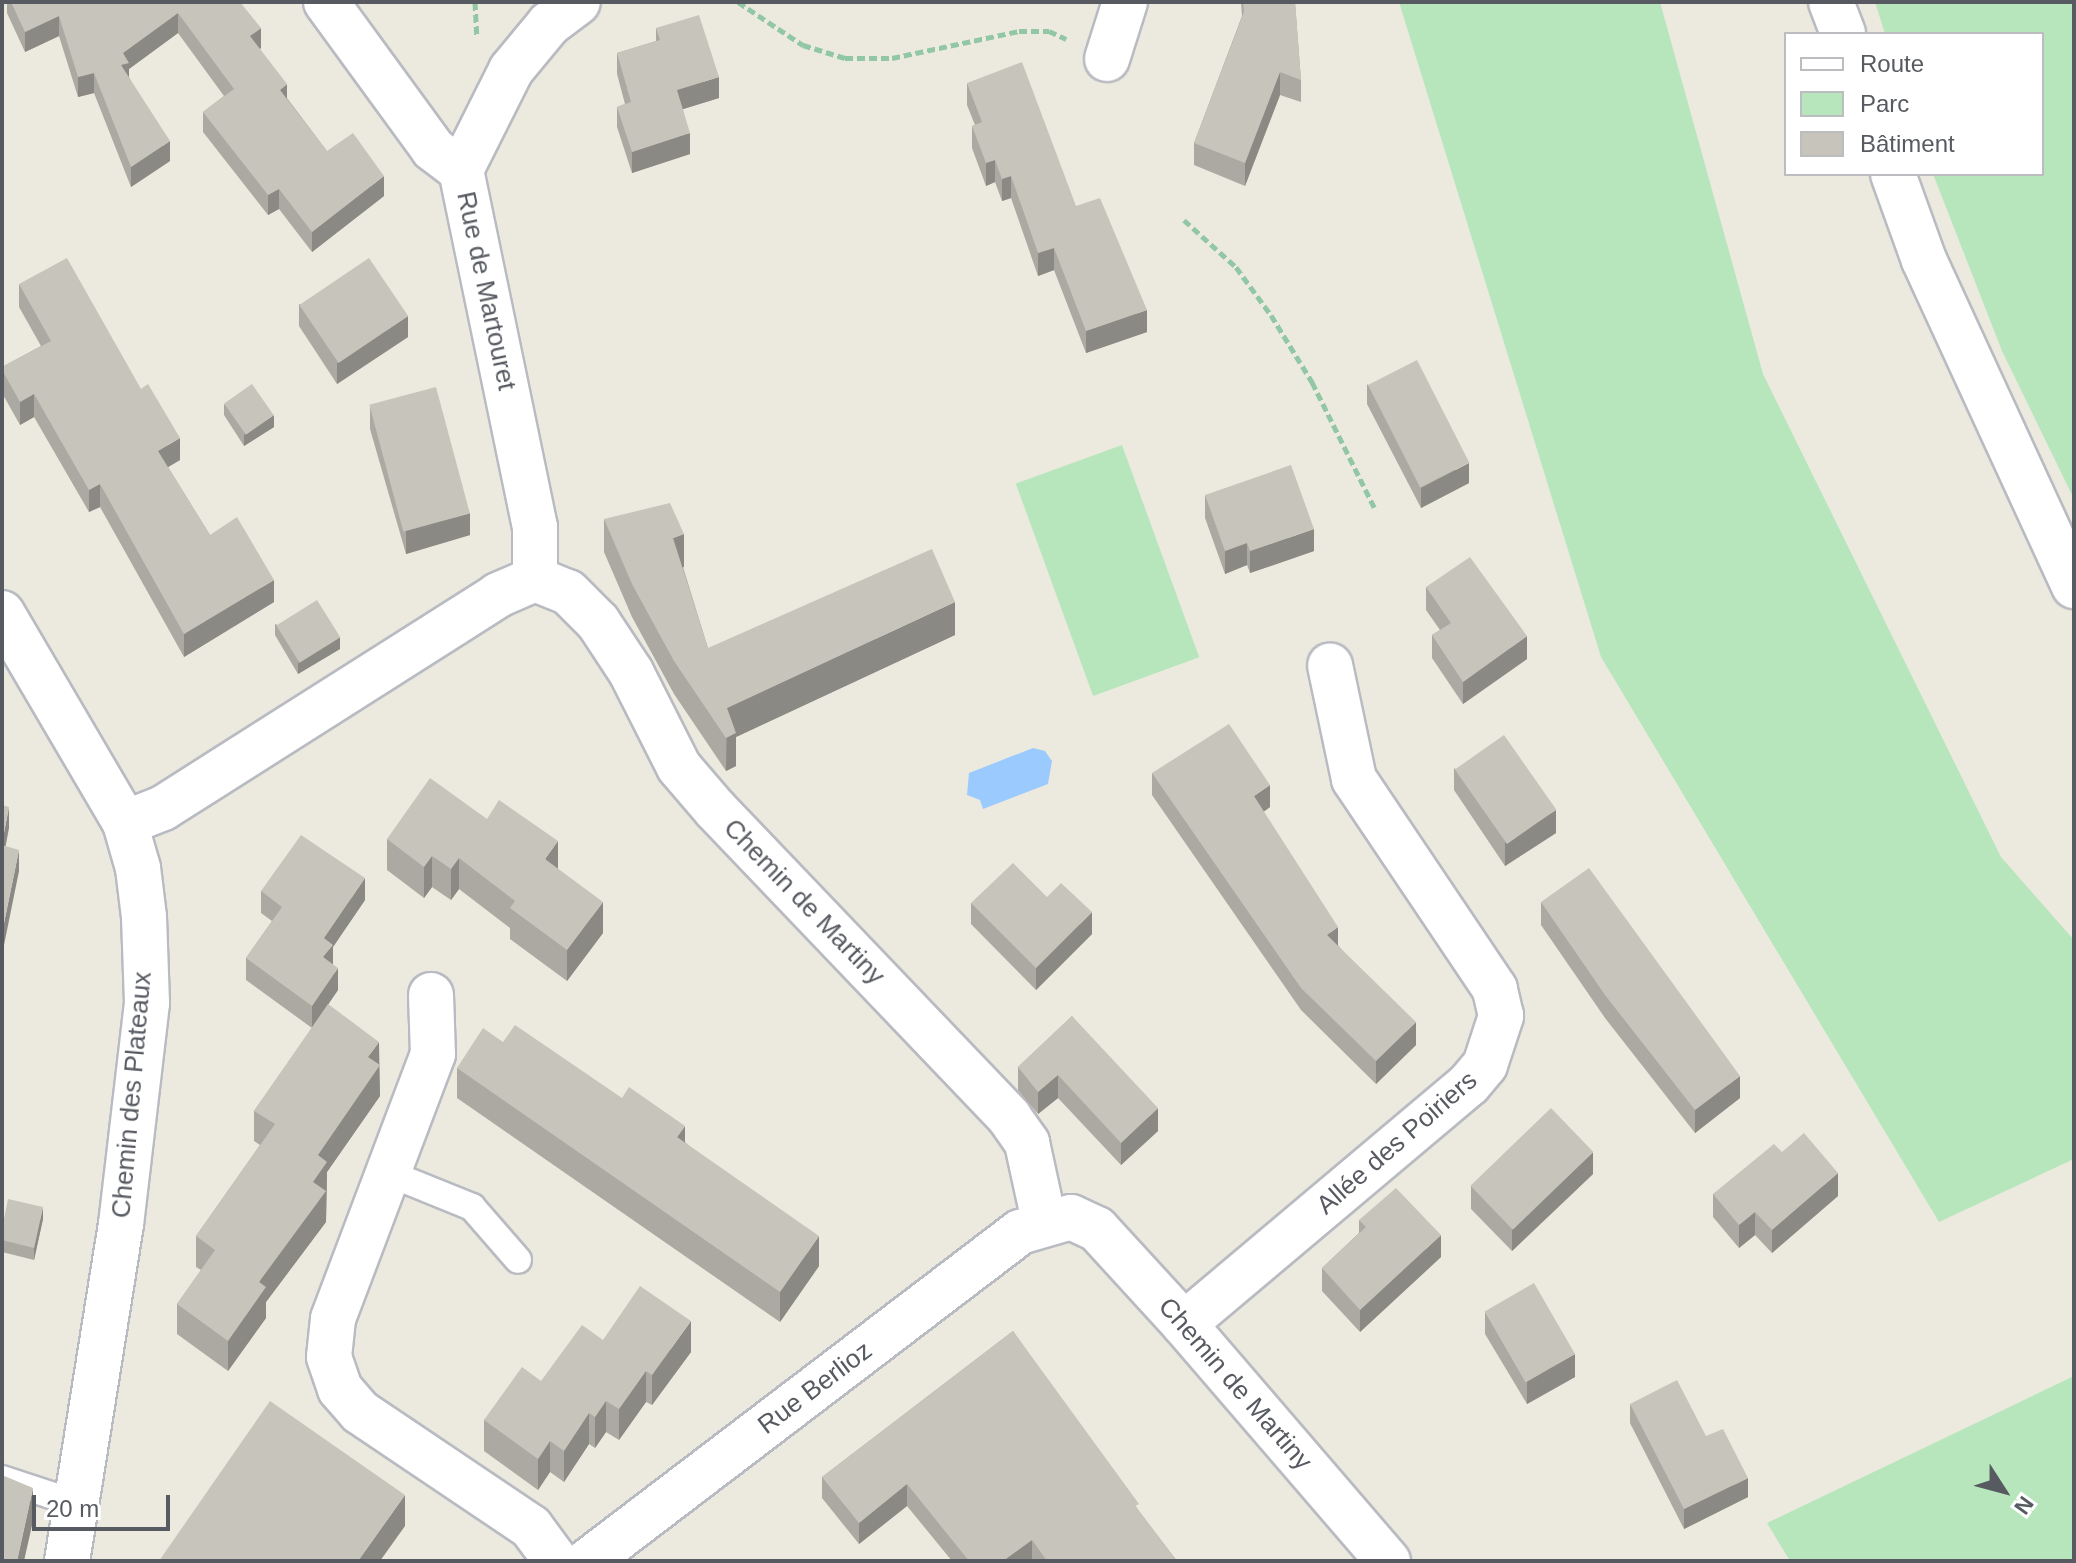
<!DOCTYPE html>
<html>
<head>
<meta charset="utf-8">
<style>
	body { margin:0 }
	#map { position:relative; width:2076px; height:1563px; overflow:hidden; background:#eceade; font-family:Arial,sans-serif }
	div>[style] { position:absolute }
	.green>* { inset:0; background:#b8e6bc; transform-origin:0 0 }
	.water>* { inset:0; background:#9bcaff }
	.path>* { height:5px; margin-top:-2.5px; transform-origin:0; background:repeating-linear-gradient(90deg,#91c7a5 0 8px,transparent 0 12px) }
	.roads { filter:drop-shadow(2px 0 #b9bbc2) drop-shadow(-2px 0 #b9bbc2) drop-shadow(0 2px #b9bbc2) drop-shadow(0 -2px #b9bbc2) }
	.service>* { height:26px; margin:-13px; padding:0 13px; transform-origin:13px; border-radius:13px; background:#fff }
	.minor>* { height:44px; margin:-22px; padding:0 22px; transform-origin:22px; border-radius:22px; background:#fff }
	.tertiary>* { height:44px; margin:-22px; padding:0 22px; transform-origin:22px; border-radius:22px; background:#fff }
	.wall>* { inset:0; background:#aba9a1 }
	.shaded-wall>* { inset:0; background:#8b8983 }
	.building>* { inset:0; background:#c7c4bb; transform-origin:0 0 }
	span { translate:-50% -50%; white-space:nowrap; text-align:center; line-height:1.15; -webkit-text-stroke:6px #fff; paint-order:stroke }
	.street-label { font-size:26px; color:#575b61 }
	.frame { position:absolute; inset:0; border:4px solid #575b61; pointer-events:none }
	.legend { position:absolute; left:1784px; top:32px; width:260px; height:144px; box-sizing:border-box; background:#fff; border:2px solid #bcbdc0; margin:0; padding:10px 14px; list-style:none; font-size:24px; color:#575b61 }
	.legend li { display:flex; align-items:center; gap:16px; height:40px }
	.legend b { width:40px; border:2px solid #bcbdc0 }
	.north { position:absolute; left:1964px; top:1451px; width:80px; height:80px; -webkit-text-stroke:6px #fff; paint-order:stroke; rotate:126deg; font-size:22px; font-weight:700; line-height:32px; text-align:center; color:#575b61 }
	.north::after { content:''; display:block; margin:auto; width:28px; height:36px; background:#575b61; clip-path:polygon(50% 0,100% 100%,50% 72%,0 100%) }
	.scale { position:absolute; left:32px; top:1495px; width:138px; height:36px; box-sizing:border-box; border:4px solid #575b61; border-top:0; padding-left:10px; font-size:24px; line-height:28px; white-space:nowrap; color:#575b61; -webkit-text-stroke:6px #fff; paint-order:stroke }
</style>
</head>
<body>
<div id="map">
	<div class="green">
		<i style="clip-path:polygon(1399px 2px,1660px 2px,1763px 374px,2001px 857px,2074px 940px,2074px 1159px,1939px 1222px,1601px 657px)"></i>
		<i style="clip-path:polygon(1875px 2px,2074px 2px,2074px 499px,2002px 351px,1933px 174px,2042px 174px,2042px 34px,1885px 34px)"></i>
		<i style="left:1122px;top:445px;width:226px;height:113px;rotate:70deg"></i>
		<i style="clip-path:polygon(2074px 1376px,2074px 1561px,1790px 1561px,1767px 1523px)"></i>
	</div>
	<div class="water">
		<i style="clip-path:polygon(1033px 748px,1045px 751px,1052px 761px,1048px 784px,983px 809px,980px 800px,967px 795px,969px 773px)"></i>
	</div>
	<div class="path">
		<i style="left:475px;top:2px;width:35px;rotate:87deg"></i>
		<i style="left:738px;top:2px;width:78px;rotate:33.5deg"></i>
		<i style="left:803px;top:45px;width:44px;rotate:17.2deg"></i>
		<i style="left:845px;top:58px;width:47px"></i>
		<i style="left:892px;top:58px;width:130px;rotate:-12deg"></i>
		<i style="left:1019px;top:31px;width:30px"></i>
		<i style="left:1049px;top:31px;width:19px;rotate:25deg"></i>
		<i style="left:1184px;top:220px;width:70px;rotate:42.1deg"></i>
		<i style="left:1236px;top:267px;width:59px;rotate:53.9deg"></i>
		<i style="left:1271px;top:315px;width:79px;rotate:58.5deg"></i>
		<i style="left:1312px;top:382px;width:140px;rotate:63.6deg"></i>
	</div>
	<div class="roads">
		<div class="service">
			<i style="left:388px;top:1173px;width:91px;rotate:22deg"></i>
			<i style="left:472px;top:1207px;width:70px;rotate:49deg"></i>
			<i style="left:2px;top:1479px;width:80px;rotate:18.2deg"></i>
		</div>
		<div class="minor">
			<i style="left:326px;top:2px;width:182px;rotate:53.9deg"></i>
			<i style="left:433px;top:149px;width:35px;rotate:37deg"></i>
			<i style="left:461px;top:170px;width:365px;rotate:78.3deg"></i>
			<i style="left:535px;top:527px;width:52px;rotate:90deg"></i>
			<i style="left:1107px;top:59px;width:60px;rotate:-72.5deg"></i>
			<i style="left:461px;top:170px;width:112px;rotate:-63.4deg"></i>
			<i style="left:511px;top:70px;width:60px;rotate:-50.4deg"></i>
			<i style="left:549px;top:24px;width:36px;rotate:-37deg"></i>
			<i style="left:125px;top:823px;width:41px;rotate:-21.5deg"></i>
			<i style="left:163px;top:808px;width:397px;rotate:-32.4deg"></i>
			<i style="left:498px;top:595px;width:40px;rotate:-23.4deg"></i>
			<i style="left:535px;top:579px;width:35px;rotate:22deg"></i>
			<i style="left:568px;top:592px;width:42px;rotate:45deg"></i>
			<i style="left:598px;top:622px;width:60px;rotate:56.6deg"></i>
			<i style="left:631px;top:672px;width:106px;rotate:63.2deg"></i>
			<i style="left:679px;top:767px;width:55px;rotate:49.4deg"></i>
			<i style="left:715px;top:809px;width:426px;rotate:46.3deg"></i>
			<i style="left:1009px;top:1117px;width:32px;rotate:55deg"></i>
			<i style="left:1027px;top:1143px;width:80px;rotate:77.7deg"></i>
			<i style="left:431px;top:995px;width:59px;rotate:88.1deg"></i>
			<i style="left:433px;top:1054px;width:283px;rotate:110.7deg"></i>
			<i style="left:333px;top:1319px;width:38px;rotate:96deg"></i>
			<i style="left:329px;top:1357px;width:34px;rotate:71deg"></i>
			<i style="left:340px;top:1389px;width:30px;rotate:49deg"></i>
			<i style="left:360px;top:1412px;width:206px;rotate:33.9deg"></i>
			<i style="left:531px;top:1527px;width:42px;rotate:53.7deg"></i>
			<i style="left:1184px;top:1324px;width:373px;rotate:-40.1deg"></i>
			<i style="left:1469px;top:1084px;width:25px;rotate:-50deg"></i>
			<i style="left:1485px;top:1065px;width:52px;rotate:-71.9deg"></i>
			<i style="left:1501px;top:1016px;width:28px;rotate:-103deg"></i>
			<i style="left:1495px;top:989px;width:253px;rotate:-123.9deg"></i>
			<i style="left:1354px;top:779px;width:116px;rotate:-101.9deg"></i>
			<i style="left:588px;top:1561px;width:543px;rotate:-37.29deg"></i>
			<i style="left:1020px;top:1232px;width:53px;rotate:-16.4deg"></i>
			<i style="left:1071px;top:1217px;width:29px;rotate:25deg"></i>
			<i style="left:1097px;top:1229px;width:129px;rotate:47.5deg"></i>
			<i style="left:1184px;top:1324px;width:313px;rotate:49.3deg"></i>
		</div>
		<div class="tertiary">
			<i style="left:1831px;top:2px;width:34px;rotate:69deg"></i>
			<i style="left:1893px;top:174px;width:91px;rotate:70.2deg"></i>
			<i style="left:1924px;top:260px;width:359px;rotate:65.3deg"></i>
			<i style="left:2px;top:613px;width:243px;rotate:59.6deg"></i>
			<i style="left:125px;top:823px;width:47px;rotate:73.9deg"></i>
			<i style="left:138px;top:868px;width:49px;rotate:83deg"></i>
			<i style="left:144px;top:917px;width:86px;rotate:88deg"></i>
			<i style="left:147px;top:1003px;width:223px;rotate:96.7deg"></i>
			<i style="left:121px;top:1224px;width:341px;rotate:99.1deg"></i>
		</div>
	</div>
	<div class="wall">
		<i style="clip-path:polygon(7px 2px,240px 2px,261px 48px,260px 49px,287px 98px,327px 151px,384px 196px,312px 252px,279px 209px,268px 215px,203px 132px,203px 112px,224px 96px,178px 33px,129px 69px,129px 77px,170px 161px,131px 187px,94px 93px,78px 97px,59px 36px,25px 52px,7px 13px)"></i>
		<i style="clip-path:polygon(1241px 2px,1295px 2px,1301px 80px,1301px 102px,1280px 95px,1245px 186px,1194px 165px,1194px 143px,1242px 16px)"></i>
		<i style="clip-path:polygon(656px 28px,719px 98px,683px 109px,690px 154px,632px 173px,617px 127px,617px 107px,625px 104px,617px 74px,617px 53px,656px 41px)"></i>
		<i style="clip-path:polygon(967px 83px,1076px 206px,1147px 332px,1086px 353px,1054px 270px,1038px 276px,1011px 198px,1002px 201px,995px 182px,986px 186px,972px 148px,972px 126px,975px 125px,967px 105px)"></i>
		<i style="clip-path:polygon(19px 284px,180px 460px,168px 467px,210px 535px,274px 602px,184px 657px,100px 507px,89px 512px,34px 417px,20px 425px,2px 393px,2px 367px,41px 346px,19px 307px)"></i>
		<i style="clip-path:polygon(299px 304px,408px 337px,337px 384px,299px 326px)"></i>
		<i style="clip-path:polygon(1367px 384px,1469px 483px,1421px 508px,1367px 404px)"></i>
		<i style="clip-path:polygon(224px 404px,274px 427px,244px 446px,224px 415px)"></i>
		<i style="clip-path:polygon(370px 406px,470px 535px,406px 554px,370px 429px)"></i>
		<i style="clip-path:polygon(1205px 495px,1314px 551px,1250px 573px,1247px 565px,1225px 574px,1205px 518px)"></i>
		<i style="clip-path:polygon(604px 519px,684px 567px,683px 567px,708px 648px,955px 635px,736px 737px,736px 766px,726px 771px,674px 694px,632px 617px,604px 552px)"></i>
		<i style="clip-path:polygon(1426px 587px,1527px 659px,1463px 704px,1432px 658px,1432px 635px,1440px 630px,1426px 610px)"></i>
		<i style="clip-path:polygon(275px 624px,340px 649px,298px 674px,275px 635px)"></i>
		<i style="clip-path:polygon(1454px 768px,1556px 833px,1505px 866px,1454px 790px)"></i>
		<i style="clip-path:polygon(1152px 773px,1270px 807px,1263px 812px,1338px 945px,1416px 1045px,1376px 1084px,1301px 1010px,1152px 795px)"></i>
		<i style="clip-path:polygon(387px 839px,558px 869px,603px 933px,567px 981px,510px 939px,510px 928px,459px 889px,451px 900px,432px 887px,424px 898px,387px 870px)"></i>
		<i style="clip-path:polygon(261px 891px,365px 900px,333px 947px,333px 964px,338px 990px,327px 1006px,379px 1065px,380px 1096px,327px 1172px,326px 1222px,266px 1302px,266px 1318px,228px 1371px,177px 1334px,177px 1304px,201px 1270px,196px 1267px,196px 1236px,260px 1145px,254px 1141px,254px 1111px,312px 1028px,246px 980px,246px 958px,272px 921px,261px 913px)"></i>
		<i style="clip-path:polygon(1047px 897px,1092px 934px,1036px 990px,971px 924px,971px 903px)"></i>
		<i style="clip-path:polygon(1541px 902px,1740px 1098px,1695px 1133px,1605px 1018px,1541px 925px)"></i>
		<i style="clip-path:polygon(1072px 1016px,1158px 1131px,1121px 1165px,1058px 1098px,1038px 1114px,1018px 1090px,1018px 1067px)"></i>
		<i style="clip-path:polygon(503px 1042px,685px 1142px,819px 1266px,780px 1322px,457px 1098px,457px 1068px)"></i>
		<i style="clip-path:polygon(1782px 1152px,1838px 1196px,1772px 1253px,1755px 1235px,1739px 1248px,1713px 1217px,1713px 1194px)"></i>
		<i style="clip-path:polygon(1593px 1174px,1512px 1251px,1471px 1209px,1471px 1186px)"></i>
		<i style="clip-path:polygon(43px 1219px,34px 1260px,2px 1252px,2px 1229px)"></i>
		<i style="clip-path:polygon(1359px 1220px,1441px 1257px,1360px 1332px,1322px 1291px,1322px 1268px,1359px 1233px)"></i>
		<i style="clip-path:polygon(1485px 1312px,1575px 1377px,1527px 1404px,1485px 1334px)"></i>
		<i style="clip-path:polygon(1013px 1331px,1139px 1511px,1177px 1561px,952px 1561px,907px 1506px,859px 1544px,822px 1498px,822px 1477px)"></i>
		<i style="clip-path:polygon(603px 1340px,691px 1352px,652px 1405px,646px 1402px,619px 1440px,606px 1432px,595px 1448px,589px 1444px,564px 1482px,550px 1472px,538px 1490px,484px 1451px,484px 1420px)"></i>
		<i style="clip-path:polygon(1630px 1404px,1748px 1497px,1684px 1529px,1630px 1423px)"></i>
	</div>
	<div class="shaded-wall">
		<i style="clip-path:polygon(178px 13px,178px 33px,129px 69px,129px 83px,121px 65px,123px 53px)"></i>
		<i style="clip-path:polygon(59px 16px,59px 36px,25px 52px,25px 32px)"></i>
		<i style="clip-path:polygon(261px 28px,261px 48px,250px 56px,250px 36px)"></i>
		<i style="clip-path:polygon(1280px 72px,1280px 95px,1245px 186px,1245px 163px)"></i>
		<i style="clip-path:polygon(94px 73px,94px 93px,78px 97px,78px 77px)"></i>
		<i style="clip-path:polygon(719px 77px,719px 98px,677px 111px,677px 90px)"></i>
		<i style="clip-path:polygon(287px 84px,287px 104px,280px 90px)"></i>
		<i style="clip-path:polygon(690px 133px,690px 154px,632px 173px,632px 152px)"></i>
		<i style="clip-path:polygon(170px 141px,170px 161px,131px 187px,131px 167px)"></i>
		<i style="clip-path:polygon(995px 160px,995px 182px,986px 186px,986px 163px)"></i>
		<i style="clip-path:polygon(384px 176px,384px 196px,312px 252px,312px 232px)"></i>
		<i style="clip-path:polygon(1011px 176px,1011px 198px,1002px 201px,1002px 179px)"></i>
		<i style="clip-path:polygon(279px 189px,279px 209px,268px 215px,268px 195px)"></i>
		<i style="clip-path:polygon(1054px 248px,1054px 270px,1038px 276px,1038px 253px)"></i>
		<i style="clip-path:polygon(1147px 310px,1147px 332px,1086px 353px,1086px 331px)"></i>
		<i style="clip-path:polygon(408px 316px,408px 337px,337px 384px,337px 363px)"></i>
		<i style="clip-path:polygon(34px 394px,34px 417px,20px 425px,20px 402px)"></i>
		<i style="clip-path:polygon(274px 415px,274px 427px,244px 446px,244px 435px)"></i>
		<i style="clip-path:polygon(180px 438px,180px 460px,158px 473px,158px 451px)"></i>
		<i style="clip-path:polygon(1469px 463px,1469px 483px,1421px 508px,1421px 488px)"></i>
		<i style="clip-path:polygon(100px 484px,100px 507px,89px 512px,89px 490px)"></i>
		<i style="clip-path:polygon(470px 513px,470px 535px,406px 554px,406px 531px)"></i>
		<i style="clip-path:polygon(1314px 529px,1314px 551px,1250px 573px,1250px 551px)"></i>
		<i style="clip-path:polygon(684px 534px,684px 567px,673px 571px,673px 538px)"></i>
		<i style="clip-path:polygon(1247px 543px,1247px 565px,1225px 574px,1225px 551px)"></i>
		<i style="clip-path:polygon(274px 580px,274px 602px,184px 657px,184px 634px)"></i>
		<i style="clip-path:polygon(955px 602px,955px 635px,736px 737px,736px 766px,726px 771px,727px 708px)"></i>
		<i style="clip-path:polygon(1527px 636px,1527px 659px,1463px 704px,1463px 682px)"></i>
		<i style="clip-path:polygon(340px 637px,340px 649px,298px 674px,298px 663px)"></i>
		<i style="clip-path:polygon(1270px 785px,1270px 807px,1254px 819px,1254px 796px)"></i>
		<i style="clip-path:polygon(9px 807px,9px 828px,2px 865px,2px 843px)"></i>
		<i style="clip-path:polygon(1556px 810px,1556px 833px,1505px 866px,1505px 843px)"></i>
		<i style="clip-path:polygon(558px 841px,558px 872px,545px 859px)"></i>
		<i style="clip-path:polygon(19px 850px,19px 871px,2px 955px,2px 933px)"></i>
		<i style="clip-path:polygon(432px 856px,432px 887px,424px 898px,424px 867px)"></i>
		<i style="clip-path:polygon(459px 858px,459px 889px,451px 900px,451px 869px)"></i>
		<i style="clip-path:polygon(365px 878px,365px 900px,333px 947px,333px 966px,323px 978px,324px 938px)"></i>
		<i style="clip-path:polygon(603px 902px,603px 933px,567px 981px,567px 950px)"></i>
		<i style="clip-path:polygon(1092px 912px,1092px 934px,1036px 990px,1036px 968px)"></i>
		<i style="clip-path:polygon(1338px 927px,1338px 949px,1327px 935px)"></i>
		<i style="clip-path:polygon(338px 968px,338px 990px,312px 1028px,312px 1006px)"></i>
		<i style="clip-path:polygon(1416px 1022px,1416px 1045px,1376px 1084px,1376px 1061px)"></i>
		<i style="clip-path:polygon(379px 1042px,380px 1096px,327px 1172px,326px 1222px,266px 1302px,266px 1318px,228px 1371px,228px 1341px,313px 1182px,318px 1155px,368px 1057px)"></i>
		<i style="clip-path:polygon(1058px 1075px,1058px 1098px,1038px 1114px,1038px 1092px)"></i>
		<i style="clip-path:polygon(1740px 1076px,1740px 1098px,1695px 1133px,1695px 1110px)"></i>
		<i style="clip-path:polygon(1158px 1108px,1158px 1131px,1121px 1165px,1121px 1143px)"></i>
		<i style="clip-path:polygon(685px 1126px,685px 1156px,677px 1137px)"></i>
		<i style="clip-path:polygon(1593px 1152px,1593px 1174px,1512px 1251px,1512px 1229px)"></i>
		<i style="clip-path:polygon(1838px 1173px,1838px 1196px,1772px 1253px,1772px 1230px)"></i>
		<i style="clip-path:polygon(43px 1207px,43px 1219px,34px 1260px,34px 1248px)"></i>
		<i style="clip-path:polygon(1755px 1212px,1755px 1235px,1739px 1248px,1739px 1225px)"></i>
		<i style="clip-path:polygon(1441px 1235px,1441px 1257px,1360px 1332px,1360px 1310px)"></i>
		<i style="clip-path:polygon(819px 1236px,819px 1266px,780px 1322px,780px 1292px)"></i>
		<i style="clip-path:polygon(691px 1321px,691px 1352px,652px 1405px,652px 1375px)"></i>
		<i style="clip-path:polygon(1575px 1354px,1575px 1377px,1527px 1404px,1527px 1381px)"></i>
		<i style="clip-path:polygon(646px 1371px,646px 1402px,619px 1440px,619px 1409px)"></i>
		<i style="clip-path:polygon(606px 1401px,606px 1432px,595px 1448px,595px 1417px)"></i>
		<i style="clip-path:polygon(589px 1413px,589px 1444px,564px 1482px,564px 1451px)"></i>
		<i style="clip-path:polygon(550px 1441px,550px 1472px,538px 1490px,538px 1459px)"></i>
		<i style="clip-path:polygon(1748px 1478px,1748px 1497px,1684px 1529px,1684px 1509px)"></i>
		<i style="clip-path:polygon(907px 1484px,907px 1506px,859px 1544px,859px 1523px)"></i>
		<i style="clip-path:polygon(33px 1488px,33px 1521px,24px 1561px,17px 1561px)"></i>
		<i style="clip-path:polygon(405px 1495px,405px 1526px,380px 1561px,358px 1561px)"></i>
		<i style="clip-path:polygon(1032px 1540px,1032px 1561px,1003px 1561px)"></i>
	</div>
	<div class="building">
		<i style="clip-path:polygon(11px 2px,240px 2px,261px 28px,250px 36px,287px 84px,280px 90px,327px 151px,353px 133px,384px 176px,312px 232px,279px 189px,268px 195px,203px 112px,234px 89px,178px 13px,123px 53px,129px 63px,121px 65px,170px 141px,131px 167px,94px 73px,78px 77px,59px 16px,25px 32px)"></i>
		<i style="clip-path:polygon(1243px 2px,1295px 2px,1301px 80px,1280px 72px,1245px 163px,1194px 143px,1244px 12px)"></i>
		<i style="clip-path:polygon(699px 15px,719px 77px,677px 90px,690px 133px,632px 152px,617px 107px,631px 102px,617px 53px,660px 40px,656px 28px)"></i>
		<i style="clip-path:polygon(1022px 62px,1076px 206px,1100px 198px,1147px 310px,1086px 331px,1054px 248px,1038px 253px,1011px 176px,1002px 179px,995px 160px,986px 163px,972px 126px,982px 122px,967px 83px)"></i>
		<i style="clip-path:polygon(67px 258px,141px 389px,148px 384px,180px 438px,158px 451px,210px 535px,237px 517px,274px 580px,184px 634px,100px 484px,89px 490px,34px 394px,20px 402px,2px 370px,2px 367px,51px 341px,19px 284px)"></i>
		<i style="left:369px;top:258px;width:70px;height:84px;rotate:56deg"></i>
		<i style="left:1417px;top:360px;width:115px;height:55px;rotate:63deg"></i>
		<i style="left:252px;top:384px;width:38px;height:34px;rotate:55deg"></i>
		<i style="left:436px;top:387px;width:131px;height:69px;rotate:75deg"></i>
		<i style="clip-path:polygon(1291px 465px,1314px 529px,1250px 551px,1247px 543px,1225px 551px,1205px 495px)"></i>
		<i style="clip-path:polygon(670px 503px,684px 534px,673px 538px,708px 648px,932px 549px,955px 602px,727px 708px,736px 733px,726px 738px,674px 661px,632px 584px,604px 519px)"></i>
		<i style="clip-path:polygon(1470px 557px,1527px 636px,1463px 682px,1432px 635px,1451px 623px,1426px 587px)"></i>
		<i style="left:317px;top:600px;width:44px;height:48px;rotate:58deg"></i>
		<i style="clip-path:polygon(1229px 724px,1270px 785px,1254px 796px,1338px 927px,1327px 935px,1416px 1022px,1376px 1061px,1301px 988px,1152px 773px)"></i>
		<i style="left:1504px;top:735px;width:91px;height:60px;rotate:55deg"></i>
		<i style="clip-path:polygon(430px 778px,487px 819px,499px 800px,558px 841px,545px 859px,603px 902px,567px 950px,510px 908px,515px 901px,459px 858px,451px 869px,432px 856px,424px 867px,387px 839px)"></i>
		<i style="clip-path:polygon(2px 805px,9px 807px,2px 843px)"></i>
		<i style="clip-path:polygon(301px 835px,365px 878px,324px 938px,333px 945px,323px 957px,338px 968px,312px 1006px,246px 958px,282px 907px,261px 891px)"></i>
		<i style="clip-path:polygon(2px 845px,19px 850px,2px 933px)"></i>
		<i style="clip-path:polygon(1013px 863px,1047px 897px,1061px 883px,1092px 912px,1036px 968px,971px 903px)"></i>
		<i style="clip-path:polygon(1589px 868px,1740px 1076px,1695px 1110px,1605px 995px,1541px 902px)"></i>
		<i style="clip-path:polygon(328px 1004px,379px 1042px,368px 1057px,380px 1065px,318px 1155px,327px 1162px,313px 1182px,326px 1191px,259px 1282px,266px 1287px,228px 1341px,177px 1304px,215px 1250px,196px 1236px,275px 1124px,254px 1111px)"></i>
		<i style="clip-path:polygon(1072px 1016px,1158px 1108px,1121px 1143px,1058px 1075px,1038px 1092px,1018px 1067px)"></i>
		<i style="clip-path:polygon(515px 1025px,622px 1098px,629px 1087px,685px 1126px,677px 1137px,819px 1236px,780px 1292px,457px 1068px,483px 1028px,503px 1042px)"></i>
		<i style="left:1551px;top:1108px;width:61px;height:112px;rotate:46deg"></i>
		<i style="clip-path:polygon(1804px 1133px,1838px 1173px,1772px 1230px,1755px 1212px,1739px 1225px,1713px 1194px,1774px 1144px,1782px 1152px)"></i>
		<i style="clip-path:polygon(1396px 1188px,1441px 1235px,1360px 1310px,1322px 1268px,1366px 1227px,1359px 1220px)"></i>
		<i style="clip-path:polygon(8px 1199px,43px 1207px,34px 1248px,2px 1240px,2px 1229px)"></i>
		<i style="left:1534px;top:1283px;width:82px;height:57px;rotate:60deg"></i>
		<i style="clip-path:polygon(640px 1286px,691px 1321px,652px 1375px,646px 1371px,619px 1409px,606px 1401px,595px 1417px,589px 1413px,564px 1451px,550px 1441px,538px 1459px,484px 1420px,522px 1367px,541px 1381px,582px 1325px,603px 1340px)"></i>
		<i style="clip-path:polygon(1013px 1331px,1139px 1504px,1135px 1506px,1177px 1561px,1047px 1561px,1032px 1540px,1003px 1561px,969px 1561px,907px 1484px,859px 1523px,822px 1477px)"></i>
		<i style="clip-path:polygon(1677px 1380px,1706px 1436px,1723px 1429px,1748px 1478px,1684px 1509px,1630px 1404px)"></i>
		<i style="clip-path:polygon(270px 1401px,405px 1495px,358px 1561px,159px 1561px)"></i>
		<i style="clip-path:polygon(2px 1475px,33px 1488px,17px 1561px,2px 1561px)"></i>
	</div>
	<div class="street-label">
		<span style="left:486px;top:291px;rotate:78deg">Rue de Martouret</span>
		<span style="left:804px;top:902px;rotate:46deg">Chemin de Martiny</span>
		<span style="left:132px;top:1095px;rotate:-85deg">Chemin des Plateaux</span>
		<span style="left:1397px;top:1143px;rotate:-41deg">Allée des Poiriers</span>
		<span style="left:1235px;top:1384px;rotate:49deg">Chemin de Martiny</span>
		<span style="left:815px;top:1388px;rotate:-37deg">Rue Berlioz</span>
	</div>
	<div class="frame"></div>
	<ul class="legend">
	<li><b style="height:10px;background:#fff"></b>Route</li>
	<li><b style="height:22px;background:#b8e6bc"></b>Parc</li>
	<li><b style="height:22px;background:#c7c4bb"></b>Bâtiment</li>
	</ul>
	<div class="north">N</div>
	<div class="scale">20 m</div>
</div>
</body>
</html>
